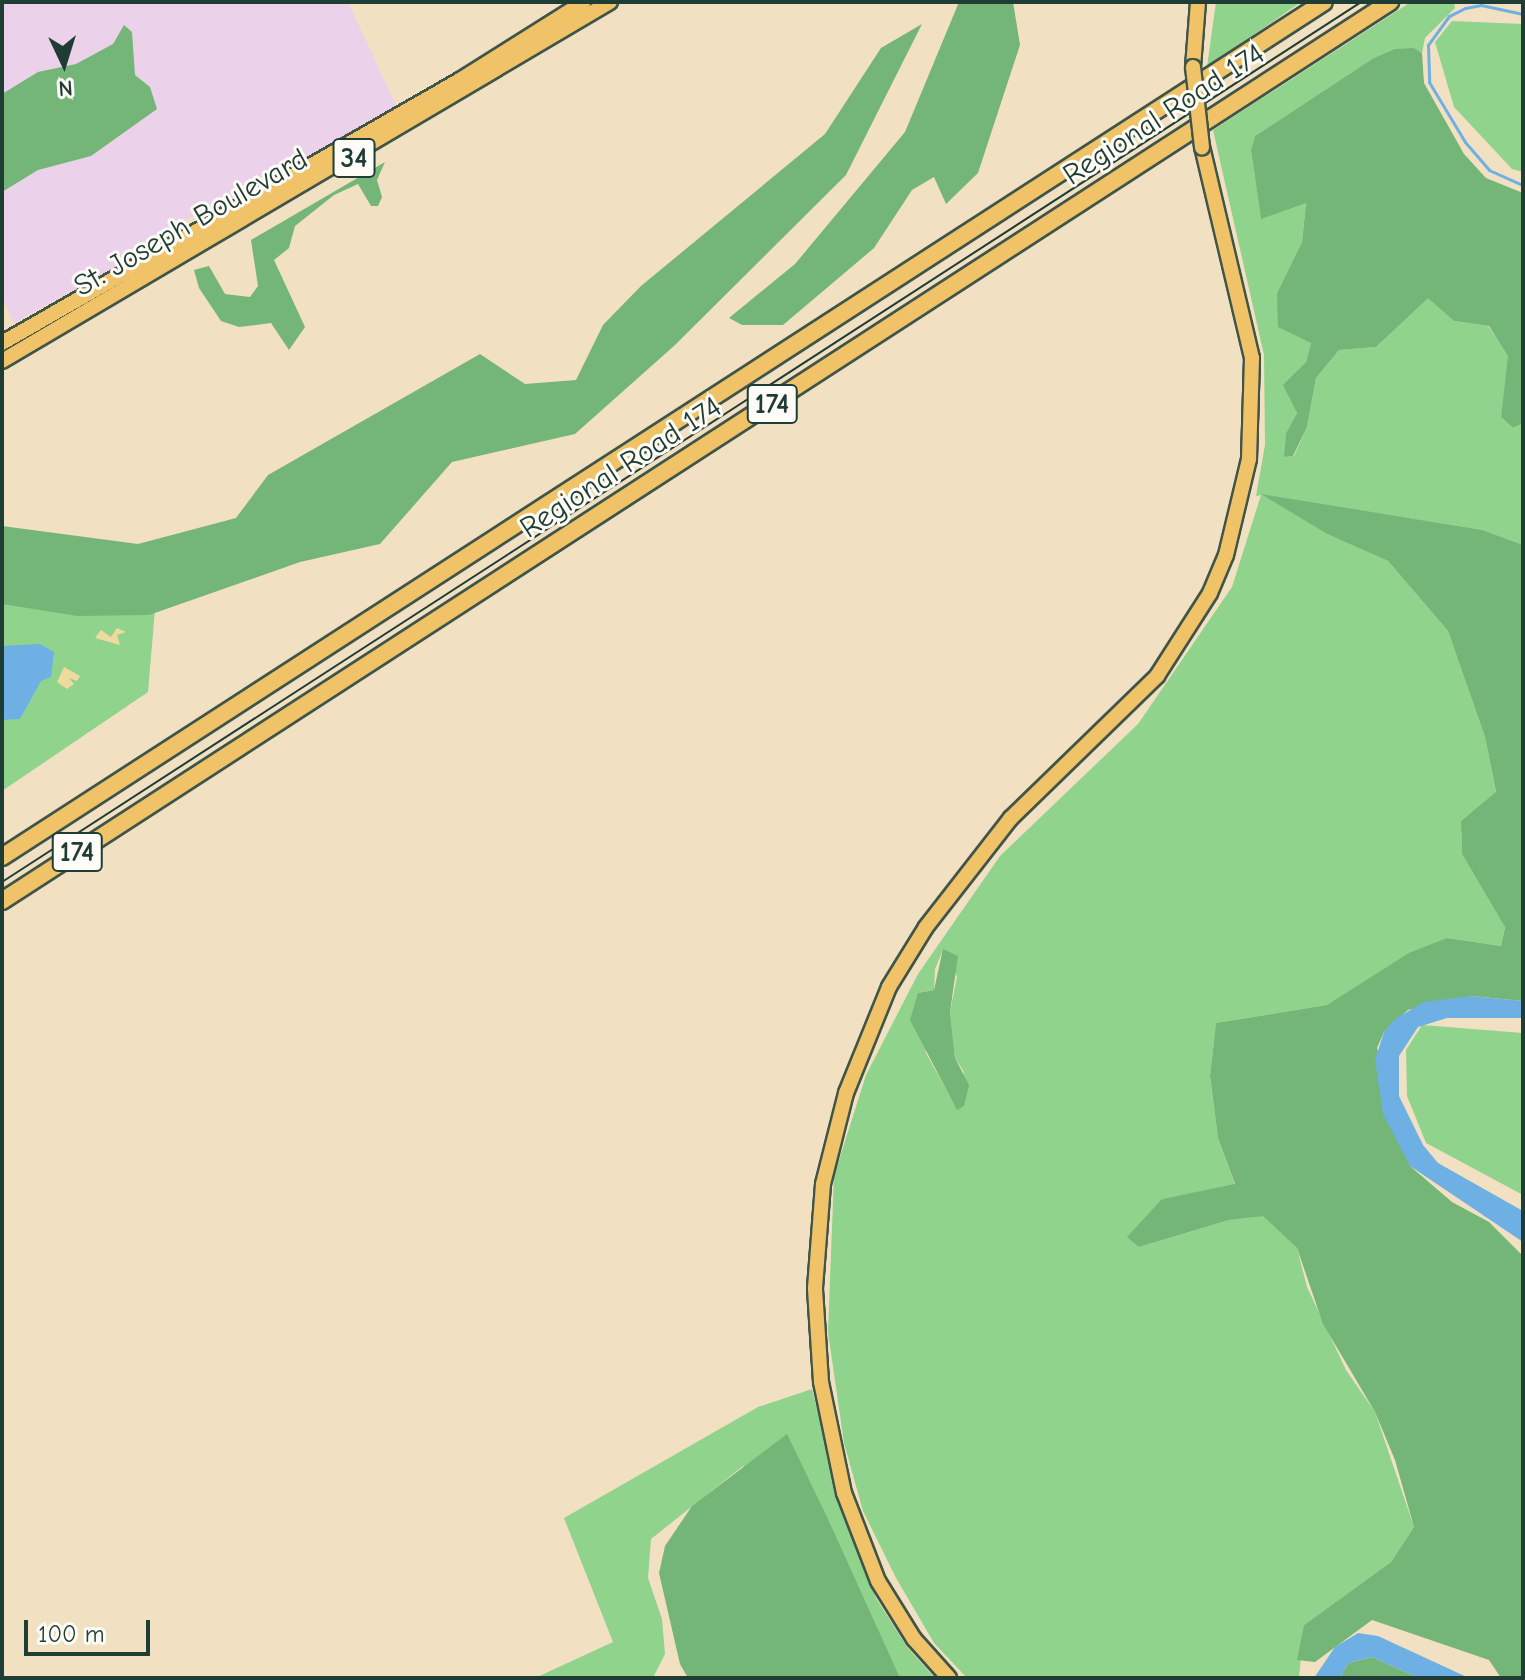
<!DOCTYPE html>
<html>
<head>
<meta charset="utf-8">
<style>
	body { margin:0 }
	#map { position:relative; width:1525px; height:1680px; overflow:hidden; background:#f2e0c3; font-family:"Comic Neue",sans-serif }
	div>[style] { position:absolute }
	.built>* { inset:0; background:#ecd1ea }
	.green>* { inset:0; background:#90d38c }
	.forest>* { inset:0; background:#74b578 }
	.sand>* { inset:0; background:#eeda9e }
	.water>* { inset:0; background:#6eb0e3 }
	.stream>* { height:3px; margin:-1.5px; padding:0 1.5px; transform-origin:1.5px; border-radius:1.5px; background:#6eb0e3 }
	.roads { filter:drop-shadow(2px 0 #3f5549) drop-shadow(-2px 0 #3f5549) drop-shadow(0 2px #3f5549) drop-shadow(0 -2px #3f5549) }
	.primary>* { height:14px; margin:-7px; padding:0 7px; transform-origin:7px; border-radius:7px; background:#f1c369 }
	.motorway>* { height:16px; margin:-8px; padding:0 8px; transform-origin:8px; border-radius:8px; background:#f1c369 }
	.tram>* { height:2px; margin:-1px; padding:0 1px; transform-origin:1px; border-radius:1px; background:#1f3d34 }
	.bridges { filter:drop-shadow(2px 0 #3f5549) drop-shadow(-2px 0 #3f5549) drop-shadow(0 2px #3f5549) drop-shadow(0 -2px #3f5549) }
	.primary-bridge>* { height:14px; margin:-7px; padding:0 7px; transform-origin:7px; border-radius:7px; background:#f1c369 }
	span { translate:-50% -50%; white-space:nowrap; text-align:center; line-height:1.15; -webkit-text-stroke:6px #fdfcf7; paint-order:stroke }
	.shield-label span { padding:2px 6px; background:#fdfcf7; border:2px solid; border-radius:6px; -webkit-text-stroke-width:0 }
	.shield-label { font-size:28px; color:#1f3d34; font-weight:700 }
	.street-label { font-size:30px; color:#1f3d34 }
	.frame { position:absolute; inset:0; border:4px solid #1f3d34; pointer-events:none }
	.north { position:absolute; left:24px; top:24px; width:80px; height:80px; -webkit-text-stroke:6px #fdfcf7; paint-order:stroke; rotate:176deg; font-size:22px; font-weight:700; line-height:32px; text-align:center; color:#1f3d34 }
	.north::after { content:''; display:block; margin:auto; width:28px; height:36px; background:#1f3d34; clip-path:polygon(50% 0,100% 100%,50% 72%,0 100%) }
	.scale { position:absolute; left:24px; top:1620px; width:126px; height:36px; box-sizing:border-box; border:4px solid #1f3d34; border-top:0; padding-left:10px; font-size:24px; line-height:28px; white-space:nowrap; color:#1f3d34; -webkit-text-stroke:6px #fdfcf7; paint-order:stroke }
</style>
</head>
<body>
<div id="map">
	<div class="built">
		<i style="clip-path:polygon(2px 2px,348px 2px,396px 105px,248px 192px,188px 219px,151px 247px,14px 323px,2px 297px)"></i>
	</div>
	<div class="green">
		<i style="clip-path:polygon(1216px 2px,1301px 2px,1207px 67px)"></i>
		<i style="clip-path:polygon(evenodd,1411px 2px,1454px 2px,1455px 8px,1425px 38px,1422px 53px,1414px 48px,1372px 59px,1255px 136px,1251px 150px,1261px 218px,1306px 202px,1302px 242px,1277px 293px,1311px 343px,1306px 362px,1284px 385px,1297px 413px,1286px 433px,1285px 457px,1294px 456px,1307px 427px,1316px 378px,1339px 350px,1376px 347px,1428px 297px,1454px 321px,1488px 326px,1509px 356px,1501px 417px,1513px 428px,1523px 423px,1523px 545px,1483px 530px,1264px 495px,1327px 534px,1388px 561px,1448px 631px,1485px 737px,1496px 793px,1461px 821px,1462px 854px,1505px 926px,1501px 946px,1447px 938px,1327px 1005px,1216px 1023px,1210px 1077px,1218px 1138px,1235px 1185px,1162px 1199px,1139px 1247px,1229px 1220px,1263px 1215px,1297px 1248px,1307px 1287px,1346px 1370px,1375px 1412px,1414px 1527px,1391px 1562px,1304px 1625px,1299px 1678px,967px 1678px,934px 1643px,896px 1578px,863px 1511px,844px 1443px,828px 1332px,834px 1176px,866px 1075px,918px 974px,1000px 856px,1138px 724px,1232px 587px,1261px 495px,1256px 496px,1265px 445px,1264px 355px,1213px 130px,1411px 2px,943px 950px,957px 977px,950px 1012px,955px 1058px,964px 1072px,957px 1109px,926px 1053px,918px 993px,934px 990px,935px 969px,943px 950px)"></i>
		<i style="clip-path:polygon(1452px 21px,1523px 24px,1523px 172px,1512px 169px,1454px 107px,1435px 42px)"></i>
		<i style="clip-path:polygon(2px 595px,156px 598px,148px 692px,2px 791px)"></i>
		<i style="clip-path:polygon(1422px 1025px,1523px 1033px,1523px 1195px,1426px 1143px,1407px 1096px,1406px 1050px)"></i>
		<i style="clip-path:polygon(812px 1389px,845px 1521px,876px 1598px,907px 1647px,935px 1678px,900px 1678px,873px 1622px,743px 1466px,651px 1539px,648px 1578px,662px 1619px,665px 1654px,654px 1676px,535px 1678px,613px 1642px,564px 1518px,758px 1407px)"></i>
	</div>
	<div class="forest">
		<i style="clip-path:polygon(959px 2px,1013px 2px,1020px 45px,978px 173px,946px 204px,934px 177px,912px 190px,874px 248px,783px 325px,742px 325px,729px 318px,795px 264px,905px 132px)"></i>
		<i style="clip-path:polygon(922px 24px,846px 175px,675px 345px,575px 434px,452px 462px,380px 544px,300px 562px,149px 615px,78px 616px,2px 604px,2px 526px,138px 544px,236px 518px,268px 475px,480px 354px,525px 384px,576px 380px,603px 325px,641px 286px,825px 134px,881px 48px)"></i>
		<i style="clip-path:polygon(124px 25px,132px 32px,135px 75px,150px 87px,157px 109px,91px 156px,38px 170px,2px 192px,2px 94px,38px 72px,76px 64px,113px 44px)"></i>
		<i style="clip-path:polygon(1414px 48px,1422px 53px,1424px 83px,1464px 154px,1486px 178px,1523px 193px,1523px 423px,1513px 428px,1501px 417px,1508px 356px,1489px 326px,1454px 321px,1428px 298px,1376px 347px,1339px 350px,1316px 378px,1307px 427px,1293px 456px,1284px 457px,1286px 433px,1297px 413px,1283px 385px,1306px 362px,1311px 343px,1278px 327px,1277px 293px,1302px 242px,1306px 203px,1261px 219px,1251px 150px,1255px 136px,1372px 59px,1395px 49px)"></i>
		<i style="clip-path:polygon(385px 162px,377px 180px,382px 197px,378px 206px,371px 206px,358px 184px,334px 195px,295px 226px,289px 248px,274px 260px,305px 327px,289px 350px,271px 323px,239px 327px,221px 321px,199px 288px,194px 270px,209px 266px,225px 294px,250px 297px,258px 286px,251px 240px)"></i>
		<i style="clip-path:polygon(1261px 494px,1483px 530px,1523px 545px,1523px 1001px,1471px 996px,1408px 1010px,1384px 1032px,1377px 1048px,1410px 1166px,1452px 1202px,1489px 1222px,1523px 1256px,1523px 1678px,1501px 1678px,1489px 1660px,1372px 1620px,1315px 1662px,1297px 1660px,1304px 1625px,1391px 1562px,1414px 1527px,1395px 1460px,1375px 1412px,1323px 1324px,1297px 1248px,1263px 1216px,1229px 1220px,1139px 1247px,1127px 1237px,1162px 1199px,1235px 1184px,1218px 1138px,1210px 1076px,1216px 1023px,1327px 1005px,1409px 953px,1447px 938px,1501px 946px,1505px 927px,1462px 854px,1461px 821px,1496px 792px,1485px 737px,1448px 631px,1388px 561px,1327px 534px)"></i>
		<i style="clip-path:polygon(943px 949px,958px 956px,950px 1012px,955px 1058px,969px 1085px,964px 1106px,957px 1110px,910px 1020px,918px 993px,934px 990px)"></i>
		<i style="clip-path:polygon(787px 1434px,827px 1517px,900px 1678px,688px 1678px,680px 1664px,659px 1573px,665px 1546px,692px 1506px)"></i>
		<i style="clip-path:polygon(1372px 1657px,1419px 1678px,1340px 1678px,1348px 1663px)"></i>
	</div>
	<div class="sand">
		<i style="clip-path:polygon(117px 628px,126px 632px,117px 635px,120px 645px,95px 638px,101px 630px,111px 637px)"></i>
		<i style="clip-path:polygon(64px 667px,80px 676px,77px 681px,69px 678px,74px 684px,67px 689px,57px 682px)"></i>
	</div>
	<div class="water">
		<i style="clip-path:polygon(40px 644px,54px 652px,51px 677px,41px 681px,20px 719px,2px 720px,2px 646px)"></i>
		<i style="clip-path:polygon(1471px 996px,1523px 1001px,1523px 1018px,1447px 1018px,1418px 1027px,1399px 1056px,1399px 1096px,1423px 1145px,1438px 1163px,1523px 1211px,1523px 1242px,1410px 1166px,1383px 1114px,1375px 1060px,1384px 1032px,1395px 1019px,1424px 1002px)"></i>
		<i style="clip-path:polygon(1358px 1633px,1378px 1636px,1469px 1678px,1419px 1678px,1372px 1657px,1348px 1663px,1340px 1678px,1314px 1678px,1335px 1647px)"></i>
	</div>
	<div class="stream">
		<i style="left:1523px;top:14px;width:43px;rotate:-167.9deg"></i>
		<i style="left:1481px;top:5px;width:16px;rotate:169deg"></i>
		<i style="left:1465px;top:8px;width:18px;rotate:153deg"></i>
		<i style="left:1449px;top:16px;width:36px;rotate:126deg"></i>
		<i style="left:1428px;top:45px;width:37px;rotate:88deg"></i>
		<i style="left:1429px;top:82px;width:70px;rotate:59deg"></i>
		<i style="left:1465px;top:142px;width:37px;rotate:49deg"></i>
		<i style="left:1489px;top:170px;width:37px;rotate:24deg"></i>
	</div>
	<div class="roads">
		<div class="primary">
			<i style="left:1193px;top:67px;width:65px;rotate:-85.6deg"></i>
			<i style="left:2px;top:343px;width:528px;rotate:-29.87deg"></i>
			<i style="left:460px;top:80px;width:146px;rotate:-32.2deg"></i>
			<i style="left:2px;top:361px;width:706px;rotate:-30.56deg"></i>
			<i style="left:949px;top:1678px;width:52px;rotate:-131.9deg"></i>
			<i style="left:914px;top:1639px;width:68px;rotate:-121.8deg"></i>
			<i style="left:878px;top:1581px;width:94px;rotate:-111.1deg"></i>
			<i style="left:844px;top:1493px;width:113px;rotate:-101.7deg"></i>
			<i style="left:821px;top:1382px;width:94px;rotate:-93.7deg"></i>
			<i style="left:815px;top:1288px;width:104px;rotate:-85.6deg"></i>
			<i style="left:823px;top:1184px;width:94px;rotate:-75.8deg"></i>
			<i style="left:846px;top:1093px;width:114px;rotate:-67.9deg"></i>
			<i style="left:889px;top:987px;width:70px;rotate:-58.3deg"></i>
			<i style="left:926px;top:927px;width:138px;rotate:-52.1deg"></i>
			<i style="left:1011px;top:818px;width:204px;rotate:-44.2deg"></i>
			<i style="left:1157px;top:676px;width:98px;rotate:-57.4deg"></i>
			<i style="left:1210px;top:593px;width:41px;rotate:-67.2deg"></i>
			<i style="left:1226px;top:555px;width:99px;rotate:-76.5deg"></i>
			<i style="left:1249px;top:459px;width:101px;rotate:-88.3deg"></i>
			<i style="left:1252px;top:358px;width:217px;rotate:-103.3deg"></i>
		</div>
		<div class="motorway">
			<i style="left:2px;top:857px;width:1574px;rotate:-32.89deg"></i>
			<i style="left:2px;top:901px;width:1654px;rotate:-32.93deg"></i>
		</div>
	</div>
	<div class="tram">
		<i style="left:2px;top:882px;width:1619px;rotate:-32.92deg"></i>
	</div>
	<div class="bridges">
		<div class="primary-bridge">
			<i style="left:1193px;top:67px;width:81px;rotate:83.6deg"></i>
		</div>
	</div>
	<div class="shield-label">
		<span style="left:354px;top:158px">34</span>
		<span style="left:772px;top:404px">174</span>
		<span style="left:77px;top:852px">174</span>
	</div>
	<div class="street-label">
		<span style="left:1164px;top:115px;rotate:-33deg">Regional Road 174</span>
		<span style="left:191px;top:223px;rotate:-30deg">St. Joseph Boulevard</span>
		<span style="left:621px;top:468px;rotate:-33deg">Regional Road 174</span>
	</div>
	<div class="frame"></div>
	<div class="north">N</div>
	<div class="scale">100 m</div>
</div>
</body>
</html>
